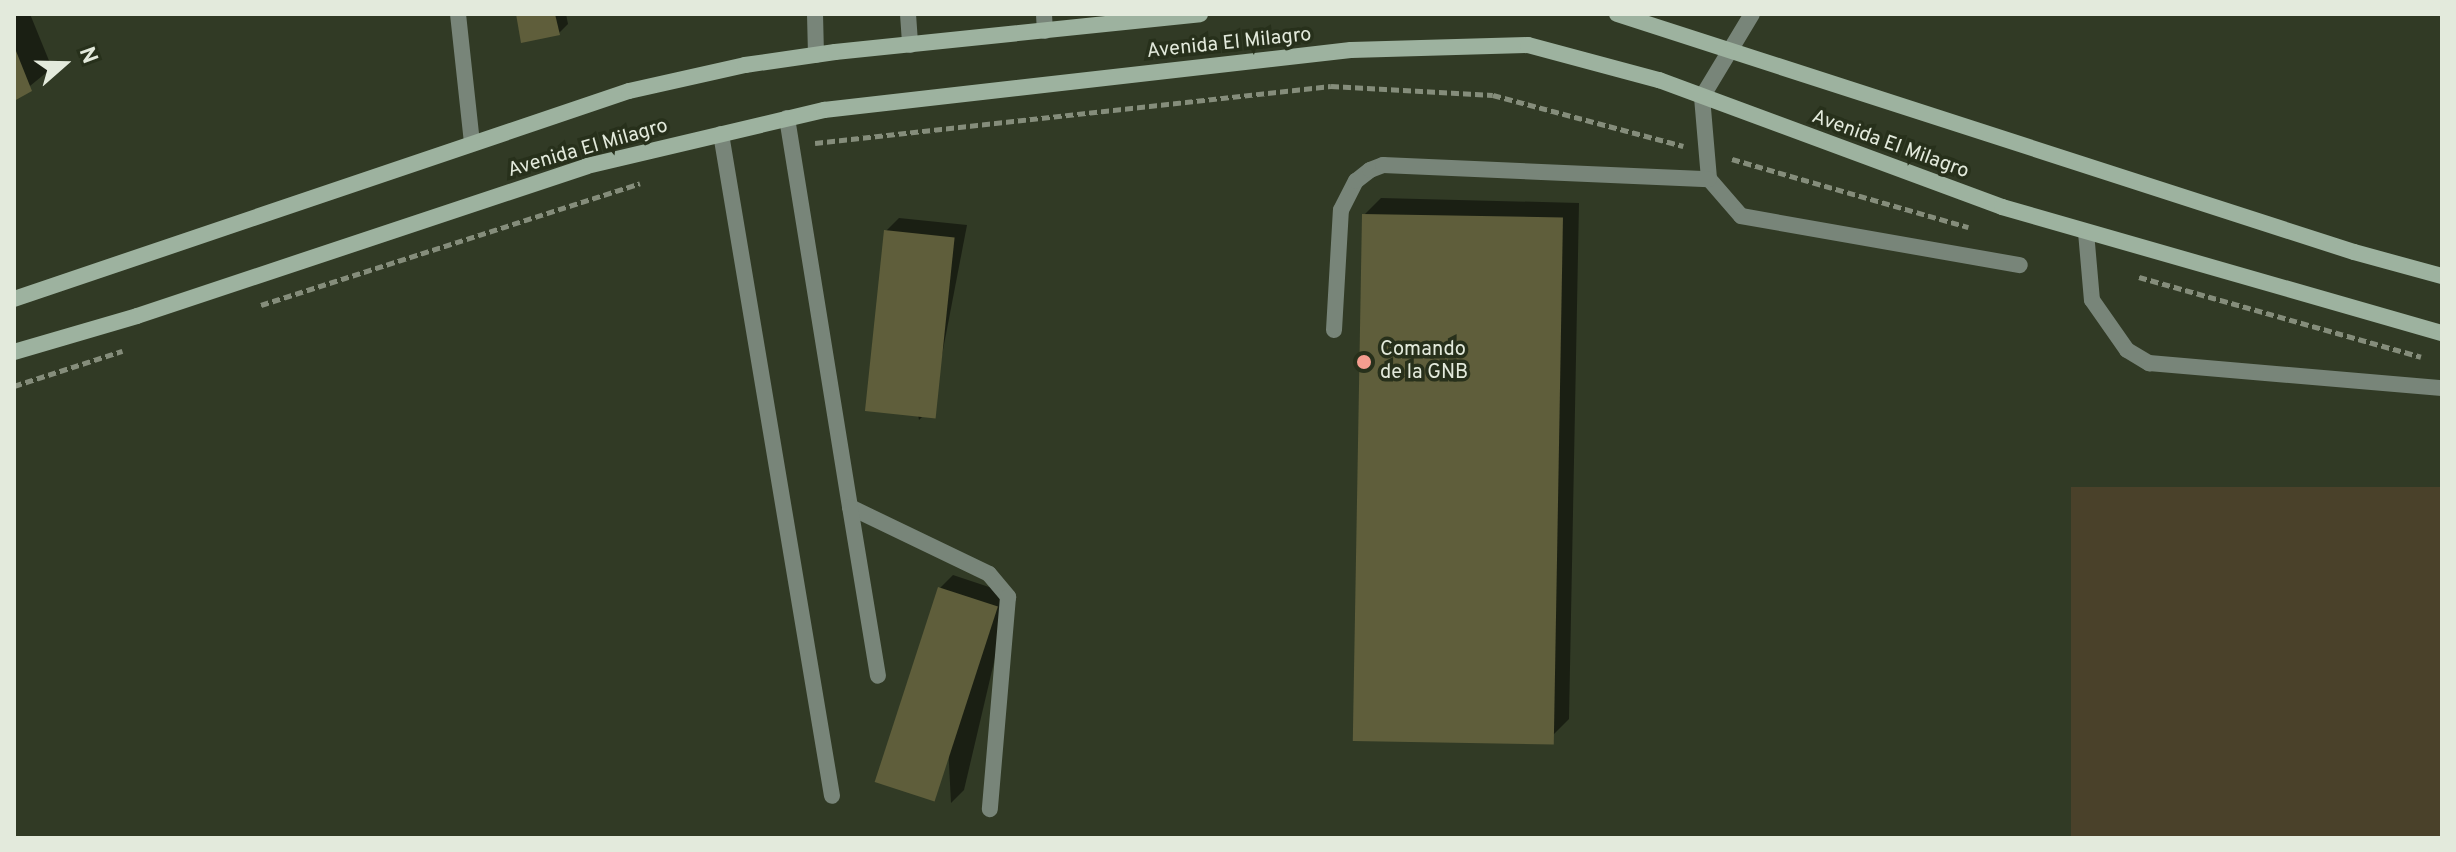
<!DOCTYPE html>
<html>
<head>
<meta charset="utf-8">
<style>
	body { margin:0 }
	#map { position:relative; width:2456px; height:852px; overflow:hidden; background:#313a25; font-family:Overpass,sans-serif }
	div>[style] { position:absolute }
	.green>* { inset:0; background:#4a412a; transform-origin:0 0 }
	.shadow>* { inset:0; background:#0007 }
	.building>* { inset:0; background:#5f5e3b; transform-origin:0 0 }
	.path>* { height:5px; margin-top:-2.5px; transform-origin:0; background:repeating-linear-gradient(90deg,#858d7b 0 8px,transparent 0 12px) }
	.lane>* { height:16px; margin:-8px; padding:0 8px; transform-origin:8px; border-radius:8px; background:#788579 }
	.street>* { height:16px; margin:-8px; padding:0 8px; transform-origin:8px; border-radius:8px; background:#788579 }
	.secondary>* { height:16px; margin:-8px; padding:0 8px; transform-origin:8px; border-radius:8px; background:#9db29f }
	.dots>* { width:22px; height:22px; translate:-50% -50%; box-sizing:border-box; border:4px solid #27301b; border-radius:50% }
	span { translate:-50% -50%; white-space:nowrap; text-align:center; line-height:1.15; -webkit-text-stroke:7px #27301b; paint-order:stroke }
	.street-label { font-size:20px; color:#e3eadc }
	.poi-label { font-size:20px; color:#e3eadc }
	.left { translate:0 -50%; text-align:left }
	.frame { position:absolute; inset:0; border:16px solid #e3eadc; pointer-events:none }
	.north { position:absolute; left:24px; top:24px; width:80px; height:80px; -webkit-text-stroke:6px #27301b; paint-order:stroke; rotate:70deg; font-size:22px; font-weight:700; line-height:32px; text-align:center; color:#e3eadc }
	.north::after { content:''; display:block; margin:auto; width:28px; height:36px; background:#e3eadc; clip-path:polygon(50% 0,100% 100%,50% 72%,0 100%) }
</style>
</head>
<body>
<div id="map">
	<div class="green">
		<i style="left:2442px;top:487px;width:351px;height:371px;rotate:90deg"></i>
	</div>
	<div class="shadow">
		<i style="clip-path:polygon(14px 14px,30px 14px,52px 68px,14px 99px)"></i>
		<i style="clip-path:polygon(518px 14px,566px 14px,568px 24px,559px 33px)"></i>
		<i style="clip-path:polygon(1381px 198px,1579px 203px,1569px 719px,1552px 736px,1364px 215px)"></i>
		<i style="clip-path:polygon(899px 218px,967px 225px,932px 407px,919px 420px,886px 231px)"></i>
		<i style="clip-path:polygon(953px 575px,1010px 594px,964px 790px,951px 803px,940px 588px)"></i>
	</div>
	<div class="building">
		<i style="clip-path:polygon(516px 14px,555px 14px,560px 35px,521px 43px)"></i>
		<i style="clip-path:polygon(14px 46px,32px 91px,14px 101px)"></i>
		<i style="left:1362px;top:214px;width:201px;height:527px;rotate:1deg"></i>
		<i style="left:884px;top:230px;width:71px;height:182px;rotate:6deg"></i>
		<i style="left:938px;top:587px;width:63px;height:205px;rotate:18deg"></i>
	</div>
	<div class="path">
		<i style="left:815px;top:143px;width:519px;rotate:-6.3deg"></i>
		<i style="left:1331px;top:86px;width:162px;rotate:3.2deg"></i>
		<i style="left:1493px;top:95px;width:197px;rotate:15deg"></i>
		<i style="left:1732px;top:159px;width:246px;rotate:16.1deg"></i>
		<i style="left:2139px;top:277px;width:293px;rotate:15.8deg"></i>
		<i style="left:261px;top:305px;width:398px;rotate:-17.8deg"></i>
		<i style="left:14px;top:386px;width:114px;rotate:-18deg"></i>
	</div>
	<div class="lane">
		<i style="left:815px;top:14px;width:41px;rotate:88.6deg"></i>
		<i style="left:908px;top:14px;width:31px;rotate:86deg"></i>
		<i style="left:1702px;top:97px;width:82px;rotate:85.1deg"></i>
		<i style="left:1709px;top:179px;width:49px;rotate:49.1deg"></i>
		<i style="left:1741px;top:216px;width:283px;rotate:10deg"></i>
		<i style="left:1334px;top:330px;width:120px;rotate:-86.7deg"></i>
		<i style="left:1341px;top:210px;width:33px;rotate:-63deg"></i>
		<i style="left:1356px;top:181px;width:18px;rotate:-38deg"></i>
		<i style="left:1370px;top:170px;width:14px;rotate:-21deg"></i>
		<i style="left:1383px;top:165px;width:326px;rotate:2.5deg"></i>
	</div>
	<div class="street">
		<i style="left:458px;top:14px;width:130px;rotate:83.8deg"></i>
		<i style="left:1044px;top:14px;width:17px;rotate:87deg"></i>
		<i style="left:1702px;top:97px;width:97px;rotate:-58.9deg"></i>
		<i style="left:787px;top:118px;width:394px;rotate:80.8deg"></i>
		<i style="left:850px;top:507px;width:154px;rotate:25.7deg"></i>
		<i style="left:989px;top:574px;width:30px;rotate:50deg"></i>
		<i style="left:1008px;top:597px;width:213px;rotate:94.9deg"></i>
		<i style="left:721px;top:134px;width:671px;rotate:80.48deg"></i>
		<i style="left:2086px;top:232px;width:68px;rotate:85deg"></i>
		<i style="left:2092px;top:300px;width:61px;rotate:55deg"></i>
		<i style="left:2127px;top:350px;width:26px;rotate:31deg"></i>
		<i style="left:2149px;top:363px;width:294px;rotate:4.9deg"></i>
		<i style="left:850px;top:507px;width:171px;rotate:80.6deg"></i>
	</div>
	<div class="secondary">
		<i style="left:1617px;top:14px;width:774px;rotate:17.9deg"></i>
		<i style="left:2354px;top:252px;width:91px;rotate:15.3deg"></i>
		<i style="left:14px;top:299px;width:649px;rotate:-18.69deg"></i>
		<i style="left:629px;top:91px;width:119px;rotate:-12.6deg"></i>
		<i style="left:745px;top:65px;width:91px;rotate:-8.2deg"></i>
		<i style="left:835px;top:52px;width:367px;rotate:-5.9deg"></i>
		<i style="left:14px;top:352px;width:128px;rotate:-16.3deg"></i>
		<i style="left:137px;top:316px;width:474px;rotate:-18.4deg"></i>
		<i style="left:587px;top:166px;width:244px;rotate:-13.3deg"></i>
		<i style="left:824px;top:110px;width:530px;rotate:-6.5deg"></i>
		<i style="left:1351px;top:50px;width:177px;rotate:-1.6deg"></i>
		<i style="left:1528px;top:45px;width:136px;rotate:15deg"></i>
		<i style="left:1659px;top:80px;width:366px;rotate:20.3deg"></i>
		<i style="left:2002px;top:207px;width:458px;rotate:16deg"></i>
	</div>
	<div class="dots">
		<i style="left:1364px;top:362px;background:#f59d8f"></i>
	</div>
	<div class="street-label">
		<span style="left:1229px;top:44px;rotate:-6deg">Avenida El Milagro</span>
		<span style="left:1890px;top:145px;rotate:20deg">Avenida El Milagro</span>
		<span style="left:588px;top:149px;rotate:-16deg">Avenida El Milagro</span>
	</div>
	<div class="poi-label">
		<span class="left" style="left:1380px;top:362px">Comando<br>de la GNB</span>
	</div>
	<div class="frame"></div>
	<div class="north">N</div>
</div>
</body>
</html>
